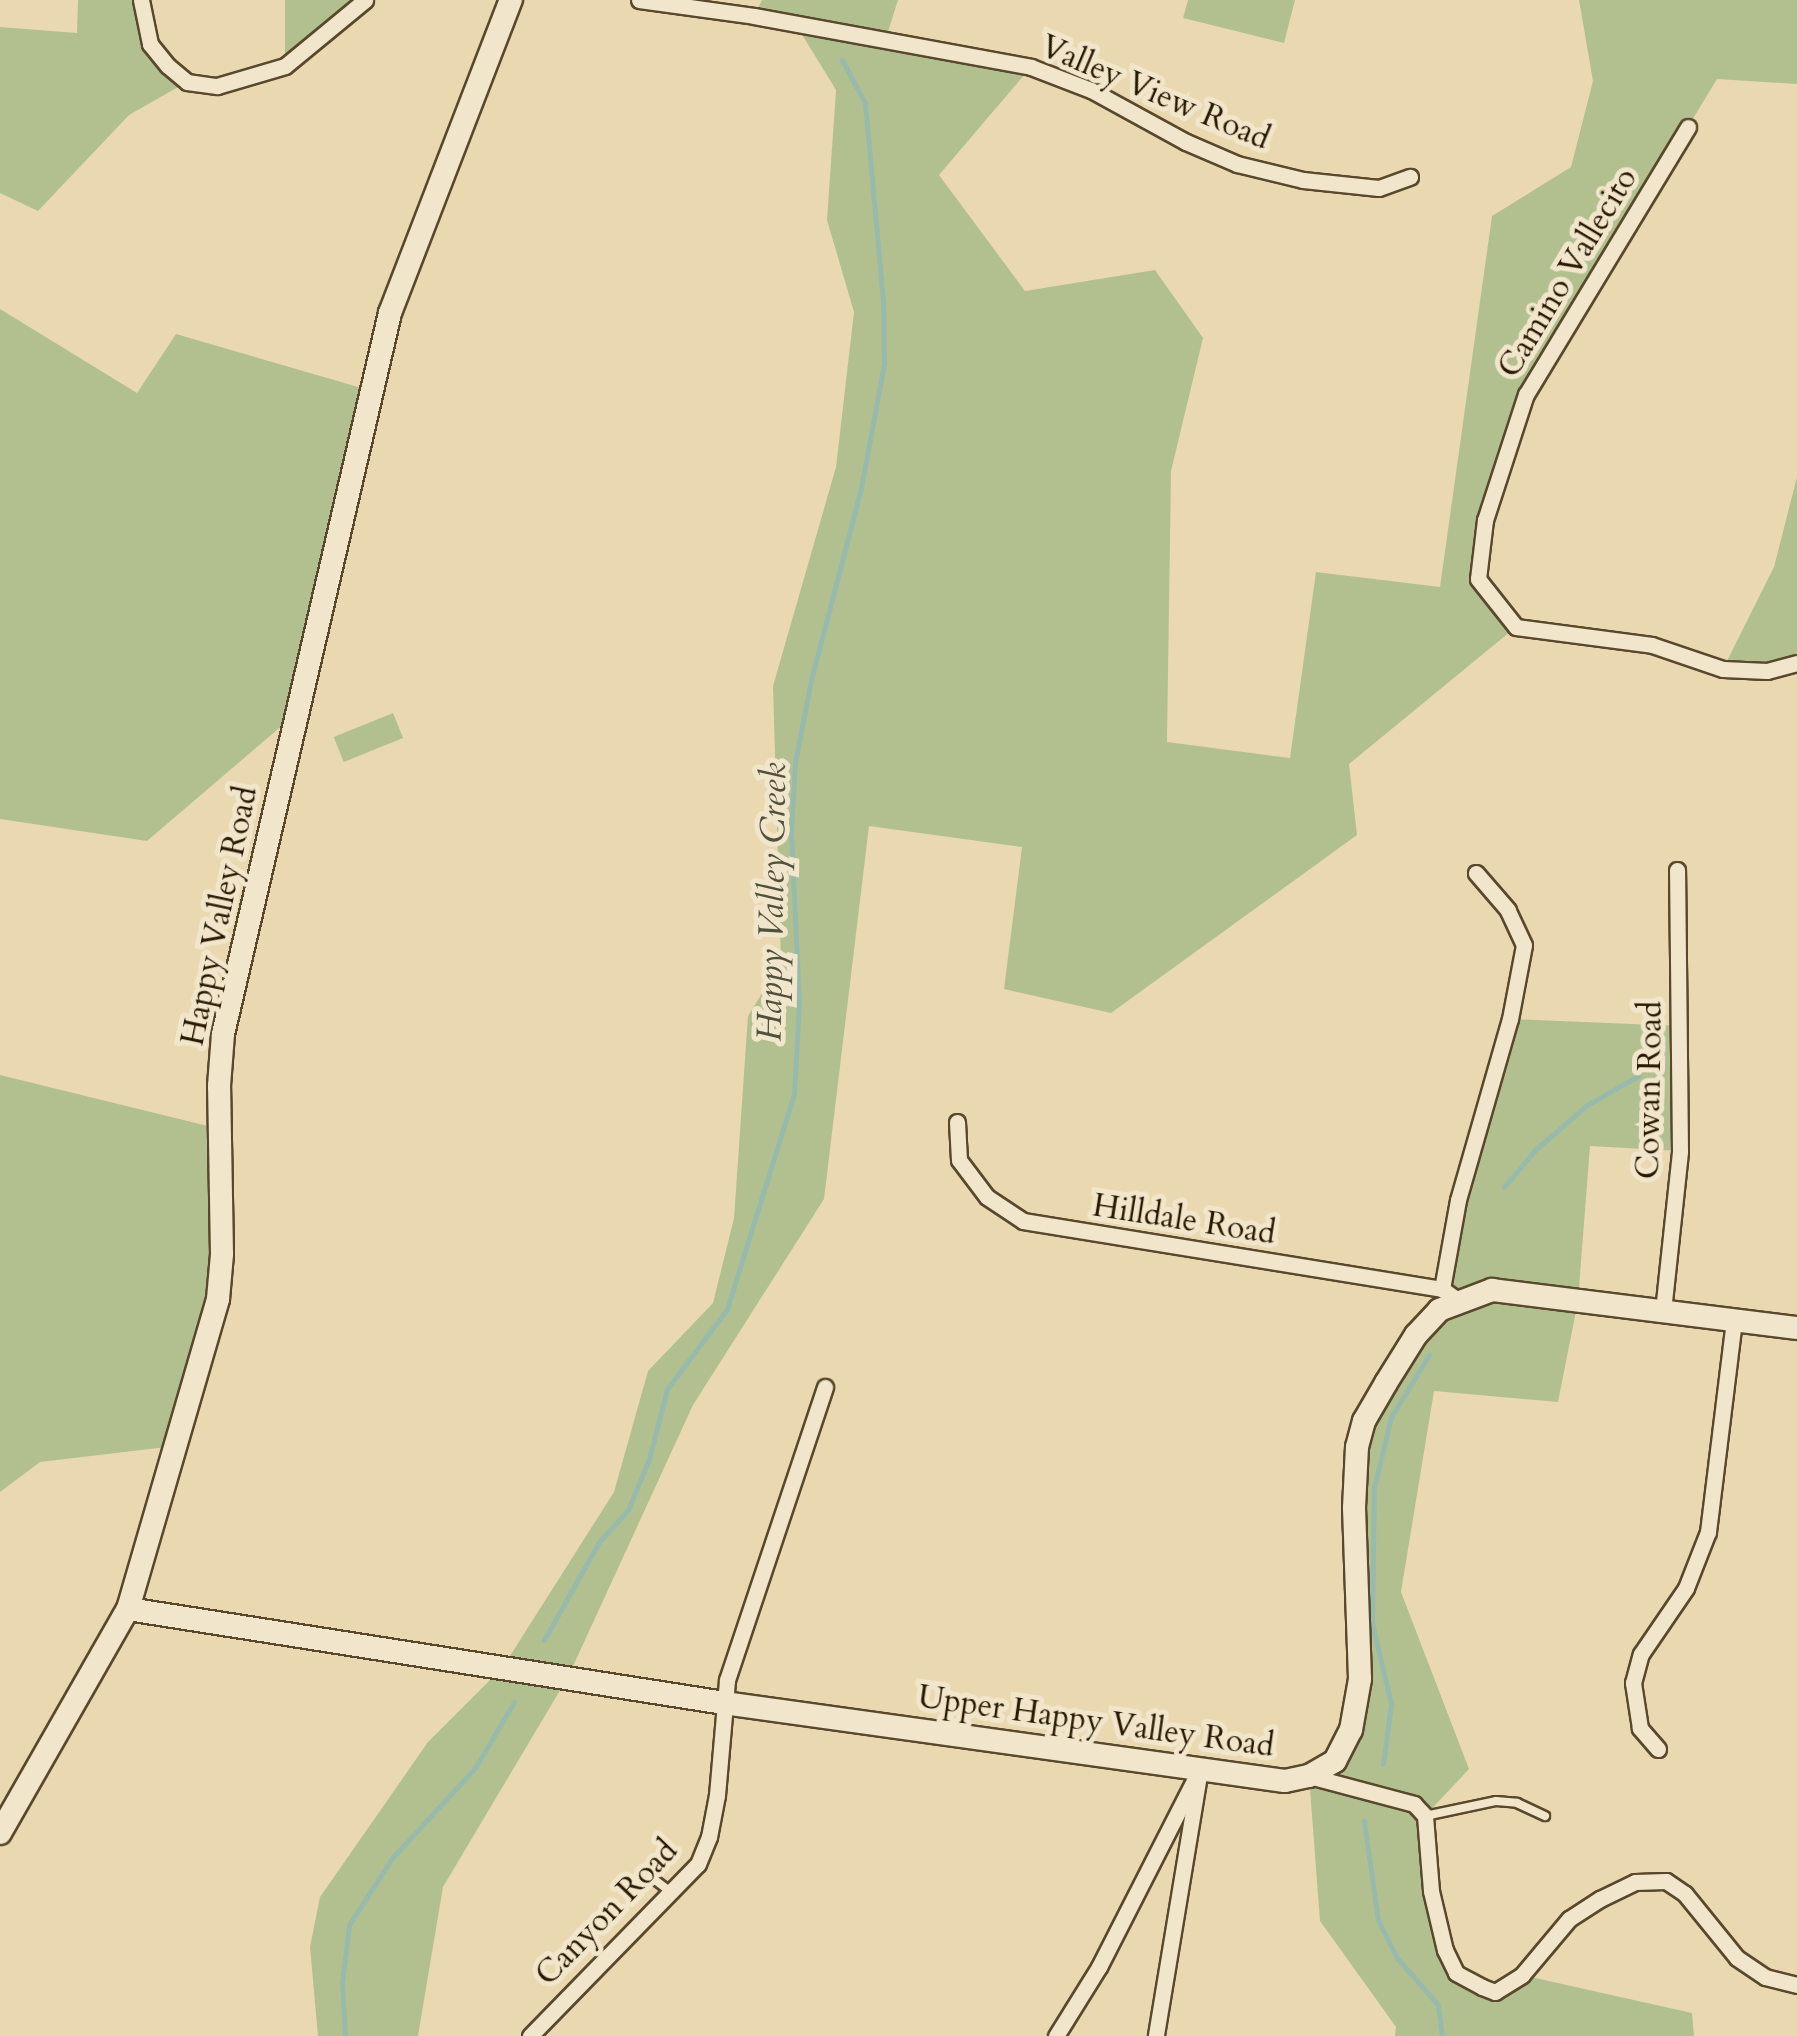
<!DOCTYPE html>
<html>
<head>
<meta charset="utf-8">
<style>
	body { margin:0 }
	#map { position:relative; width:1797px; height:2036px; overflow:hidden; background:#ead9b0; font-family:Cardo,serif }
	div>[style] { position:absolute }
	.green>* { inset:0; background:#b2c08f; transform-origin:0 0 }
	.stream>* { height:5px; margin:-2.5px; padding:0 2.5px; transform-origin:2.5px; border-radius:2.5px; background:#98baac }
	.roads { filter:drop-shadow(2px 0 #59482c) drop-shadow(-2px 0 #59482c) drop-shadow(0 2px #59482c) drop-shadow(0 -2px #59482c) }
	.lane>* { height:8px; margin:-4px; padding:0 4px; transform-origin:4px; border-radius:4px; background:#f1e6cc }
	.street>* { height:15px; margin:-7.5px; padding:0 7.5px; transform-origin:7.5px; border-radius:7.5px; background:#f1e6cc }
	.secondary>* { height:22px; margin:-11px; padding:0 11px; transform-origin:11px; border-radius:11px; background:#f1e6cc }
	span { translate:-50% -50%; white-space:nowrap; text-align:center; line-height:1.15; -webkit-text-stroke:10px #f1e6cc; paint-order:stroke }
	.street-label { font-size:32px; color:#291800 }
	.water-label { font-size:35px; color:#50513c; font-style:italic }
</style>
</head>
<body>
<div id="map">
	<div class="green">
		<i style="clip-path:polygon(78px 0,141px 0,150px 44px,187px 82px,129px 115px,38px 211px,0 193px,0 27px,77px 33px)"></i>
		<i style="clip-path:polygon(285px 0,365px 0,285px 66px)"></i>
		<i style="clip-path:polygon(762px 0,898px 0,886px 38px,1031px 67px,939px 175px,1025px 291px,1155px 270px,1203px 338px,1171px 471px,1167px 742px,1290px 758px,1316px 572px,1440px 587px,1492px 216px,1571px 167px,1593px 81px,1579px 0,1797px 0,1797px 84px,1717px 79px,1526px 394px,1478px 566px,1516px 627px,1349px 764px,1357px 835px,1111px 1013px,1004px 989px,1022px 847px,869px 826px,824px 1199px,693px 1405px,568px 1677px,443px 1887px,418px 2036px,318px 2036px,310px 1947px,320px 1897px,428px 1742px,503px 1667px,614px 1492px,648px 1371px,713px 1303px,734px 1218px,748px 1016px,781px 963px,773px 686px,836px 467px,854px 312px,827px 220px,836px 90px,795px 23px,754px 16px)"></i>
		<i style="clip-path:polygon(1188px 0,1295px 0,1284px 43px,1183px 18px)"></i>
		<i style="clip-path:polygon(0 309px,137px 393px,176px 334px,372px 391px,298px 712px,147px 841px,0 819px)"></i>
		<i style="clip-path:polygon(1797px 477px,1797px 663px,1723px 669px,1774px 567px)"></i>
		<i style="left:393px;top:713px;width:27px;height:64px;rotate:68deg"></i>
		<i style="clip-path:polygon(1510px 1019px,1680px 1026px,1680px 1151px,1590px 1146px,1578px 1301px,1558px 1402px,1434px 1391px,1401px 1592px,1469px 1769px,1425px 1816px,1431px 1891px,1456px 1973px,1495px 1992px,1522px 1975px,1692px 2013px,1694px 2036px,1395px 2036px,1396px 2027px,1320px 1921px,1309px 1776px,1351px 1730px,1357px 1447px,1442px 1289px)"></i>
		<i style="clip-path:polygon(0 1075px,220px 1129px,222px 1254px,175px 1446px,40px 1462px,0 1492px)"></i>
	</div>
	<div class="stream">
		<i style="left:1504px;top:1187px;width:48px;rotate:-50deg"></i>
		<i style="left:1535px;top:1150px;width:69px;rotate:-40.9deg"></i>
		<i style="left:1587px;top:1105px;width:59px;rotate:-29.6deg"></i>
		<i style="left:544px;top:1640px;width:112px;rotate:-60.7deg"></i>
		<i style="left:599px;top:1542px;width:43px;rotate:-47.8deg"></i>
		<i style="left:628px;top:1510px;width:55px;rotate:-67.6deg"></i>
		<i style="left:649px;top:1459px;width:72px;rotate:-75.6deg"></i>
		<i style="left:667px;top:1389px;width:100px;rotate:-53.1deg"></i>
		<i style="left:727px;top:1309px;width:225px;rotate:-72.7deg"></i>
		<i style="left:794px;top:1094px;width:91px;rotate:-86.9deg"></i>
		<i style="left:799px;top:1003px;width:170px;rotate:-92.7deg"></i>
		<i style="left:791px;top:833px;width:70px;rotate:-86.7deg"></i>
		<i style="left:795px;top:763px;width:85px;rotate:-79.1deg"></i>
		<i style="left:811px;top:680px;width:198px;rotate:-75.4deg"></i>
		<i style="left:861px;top:488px;width:126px;rotate:-79.5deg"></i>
		<i style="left:884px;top:364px;width:63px;rotate:-90.9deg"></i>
		<i style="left:883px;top:301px;width:199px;rotate:-95.2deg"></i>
		<i style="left:865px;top:103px;width:49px;rotate:-118.1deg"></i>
		<i style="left:1383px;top:1764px;width:61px;rotate:-82.4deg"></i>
		<i style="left:1391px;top:1704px;width:83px;rotate:-103.2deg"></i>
		<i style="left:1372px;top:1623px;width:135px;rotate:-89.2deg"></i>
		<i style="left:1374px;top:1488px;width:73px;rotate:-76.5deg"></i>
		<i style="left:1391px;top:1417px;width:73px;rotate:-58.5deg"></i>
		<i style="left:1364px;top:1821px;width:100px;rotate:82deg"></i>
		<i style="left:1378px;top:1920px;width:42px;rotate:63.4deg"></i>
		<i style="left:1397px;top:1958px;width:62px;rotate:48.9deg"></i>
		<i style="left:1438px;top:2005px;width:31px;rotate:83deg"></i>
		<i style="left:345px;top:2036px;width:53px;rotate:-93.2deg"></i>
		<i style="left:342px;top:1983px;width:58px;rotate:-83.1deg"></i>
		<i style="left:349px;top:1925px;width:80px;rotate:-57.3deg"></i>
		<i style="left:392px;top:1858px;width:122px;rotate:-47.3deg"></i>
		<i style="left:475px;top:1768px;width:77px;rotate:-59.4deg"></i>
	</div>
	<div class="roads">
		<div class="lane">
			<i style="left:1425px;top:1816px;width:73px;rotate:-11.9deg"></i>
			<i style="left:1496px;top:1801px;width:21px;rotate:5deg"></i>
			<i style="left:1517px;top:1803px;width:31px;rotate:25deg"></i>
			<i style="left:647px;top:1874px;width:26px;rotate:37deg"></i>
		</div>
		<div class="street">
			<i style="left:141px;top:0;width:45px;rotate:78.4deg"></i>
			<i style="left:150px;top:44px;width:28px;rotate:51deg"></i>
			<i style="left:168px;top:66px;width:25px;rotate:40deg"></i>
			<i style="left:187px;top:82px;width:30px;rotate:8deg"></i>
			<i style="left:217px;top:86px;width:71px;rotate:-16.4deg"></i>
			<i style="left:285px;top:66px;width:104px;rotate:-39.5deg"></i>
			<i style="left:639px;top:0;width:116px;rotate:7.9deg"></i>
			<i style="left:754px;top:16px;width:282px;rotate:10.4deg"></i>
			<i style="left:1031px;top:67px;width:64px;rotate:21deg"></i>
			<i style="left:1091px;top:90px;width:108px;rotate:28.7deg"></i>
			<i style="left:1186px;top:142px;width:56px;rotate:23.3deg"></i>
			<i style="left:1237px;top:164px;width:68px;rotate:13.6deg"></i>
			<i style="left:1303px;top:180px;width:76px;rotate:6deg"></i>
			<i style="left:1379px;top:188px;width:33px;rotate:-20deg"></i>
			<i style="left:1688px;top:127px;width:312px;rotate:121.2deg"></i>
			<i style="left:1526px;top:394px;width:133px;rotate:108deg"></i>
			<i style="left:1485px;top:520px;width:59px;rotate:96.8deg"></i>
			<i style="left:1478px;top:579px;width:61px;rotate:51.6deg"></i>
			<i style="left:1516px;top:627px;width:137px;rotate:7.5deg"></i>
			<i style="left:1652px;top:645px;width:75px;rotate:18.7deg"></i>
			<i style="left:1723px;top:669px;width:44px;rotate:2.6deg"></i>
			<i style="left:1767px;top:671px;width:31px;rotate:-15deg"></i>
			<i style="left:957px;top:1122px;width:38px;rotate:87deg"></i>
			<i style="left:959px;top:1160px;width:46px;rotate:52.9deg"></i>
			<i style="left:987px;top:1197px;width:43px;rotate:33.7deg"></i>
			<i style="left:1023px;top:1221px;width:424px;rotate:9.2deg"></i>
			<i style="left:1442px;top:1289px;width:19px;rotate:35deg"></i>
			<i style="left:1442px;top:1289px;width:90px;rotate:-79.8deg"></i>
			<i style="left:1458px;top:1200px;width:188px;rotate:-74deg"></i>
			<i style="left:1510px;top:1019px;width:75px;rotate:-79.3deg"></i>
			<i style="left:1524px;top:945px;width:38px;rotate:-115deg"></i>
			<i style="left:1508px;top:910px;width:49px;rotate:-130.9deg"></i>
			<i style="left:1663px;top:1311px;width:161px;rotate:-83.9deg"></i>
			<i style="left:1680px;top:1151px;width:281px;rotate:-90.6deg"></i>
			<i style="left:1658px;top:1749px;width:28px;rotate:-131deg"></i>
			<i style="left:1640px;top:1728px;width:46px;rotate:-98.8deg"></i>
			<i style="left:1633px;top:1683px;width:30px;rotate:-75deg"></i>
			<i style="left:1641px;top:1654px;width:80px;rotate:-55.7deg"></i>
			<i style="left:1686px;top:1588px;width:60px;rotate:-68.6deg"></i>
			<i style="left:1708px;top:1532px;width:213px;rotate:-83deg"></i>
			<i style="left:1309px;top:1776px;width:109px;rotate:14.9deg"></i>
			<i style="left:1414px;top:1804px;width:16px;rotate:47deg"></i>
			<i style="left:1425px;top:1816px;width:75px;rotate:85.4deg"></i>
			<i style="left:1431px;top:1891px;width:61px;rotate:76.7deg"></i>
			<i style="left:1445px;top:1950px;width:25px;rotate:64deg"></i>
			<i style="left:1456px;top:1973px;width:30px;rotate:28deg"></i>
			<i style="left:1482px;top:1987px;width:14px;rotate:21deg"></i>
			<i style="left:1495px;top:1992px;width:32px;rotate:-32deg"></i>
			<i style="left:1522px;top:1975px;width:73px;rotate:-50deg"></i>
			<i style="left:1569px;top:1919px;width:37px;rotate:-33deg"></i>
			<i style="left:1600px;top:1899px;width:39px;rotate:-26deg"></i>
			<i style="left:1635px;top:1882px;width:31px;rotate:-2deg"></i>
			<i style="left:1666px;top:1881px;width:23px;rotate:34deg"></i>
			<i style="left:1685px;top:1894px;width:82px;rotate:50.9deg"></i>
			<i style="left:1737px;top:1958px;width:34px;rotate:34deg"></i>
			<i style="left:1765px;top:1977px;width:33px;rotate:14deg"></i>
			<i style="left:530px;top:2036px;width:240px;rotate:-45.7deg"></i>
			<i style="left:698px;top:1864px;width:29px;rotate:-68deg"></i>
			<i style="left:709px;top:1837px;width:43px;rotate:-79.2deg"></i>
			<i style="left:717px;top:1795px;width:115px;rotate:-85deg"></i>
			<i style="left:727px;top:1680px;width:309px;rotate:-71.5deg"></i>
			<i style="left:1056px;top:2036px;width:81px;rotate:-58.1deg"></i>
			<i style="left:1099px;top:1967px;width:222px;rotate:-63deg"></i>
			<i style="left:1200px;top:1769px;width:271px;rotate:99.4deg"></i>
		</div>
		<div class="secondary">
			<i style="left:128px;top:1609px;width:603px;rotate:8.96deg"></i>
			<i style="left:724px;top:1703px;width:566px;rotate:7.92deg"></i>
			<i style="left:1285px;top:1781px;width:25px;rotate:-12deg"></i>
			<i style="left:1309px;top:1776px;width:30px;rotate:-30deg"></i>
			<i style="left:1335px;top:1761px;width:35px;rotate:-63deg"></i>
			<i style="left:1351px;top:1730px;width:52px;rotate:-80deg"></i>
			<i style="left:1360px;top:1679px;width:171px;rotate:-92deg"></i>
			<i style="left:1354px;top:1508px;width:61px;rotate:-87.2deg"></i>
			<i style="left:1357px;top:1447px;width:27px;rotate:-75deg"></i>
			<i style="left:1364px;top:1421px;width:44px;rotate:-59.9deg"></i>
			<i style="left:1386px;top:1383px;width:57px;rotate:-58deg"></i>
			<i style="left:1416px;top:1335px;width:34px;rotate:-47deg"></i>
			<i style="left:1439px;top:1310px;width:57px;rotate:-20.7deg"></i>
			<i style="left:1492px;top:1290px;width:307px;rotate:7.1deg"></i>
			<i style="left:0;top:1833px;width:258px;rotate:-60.3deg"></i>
			<i style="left:128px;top:1609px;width:323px;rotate:-73.8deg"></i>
			<i style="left:218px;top:1299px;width:45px;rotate:-84.9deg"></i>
			<i style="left:222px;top:1254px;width:168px;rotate:-91deg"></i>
			<i style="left:219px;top:1086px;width:52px;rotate:-85.6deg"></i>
			<i style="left:223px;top:1034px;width:740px;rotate:-76.96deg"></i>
			<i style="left:390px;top:313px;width:336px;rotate:-68.9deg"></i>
		</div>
	</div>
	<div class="street-label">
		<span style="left:1155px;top:93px;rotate:23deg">Valley View Road</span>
		<span style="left:1568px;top:273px;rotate:-59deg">Camino Vallecito</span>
		<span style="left:220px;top:916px;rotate:-78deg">Happy Valley Road</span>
		<span style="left:1650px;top:1090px;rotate:-89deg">Cowan Road</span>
		<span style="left:1184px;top:1220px;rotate:9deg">Hilldale Road</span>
		<span style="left:1096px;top:1722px;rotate:8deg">Upper Happy Valley Road</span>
		<span style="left:607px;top:1913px;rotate:-46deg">Canyon Road</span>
	</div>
	<div class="water-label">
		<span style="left:772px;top:902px;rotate:-89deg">Happy Valley Creek</span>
	</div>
</div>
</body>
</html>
